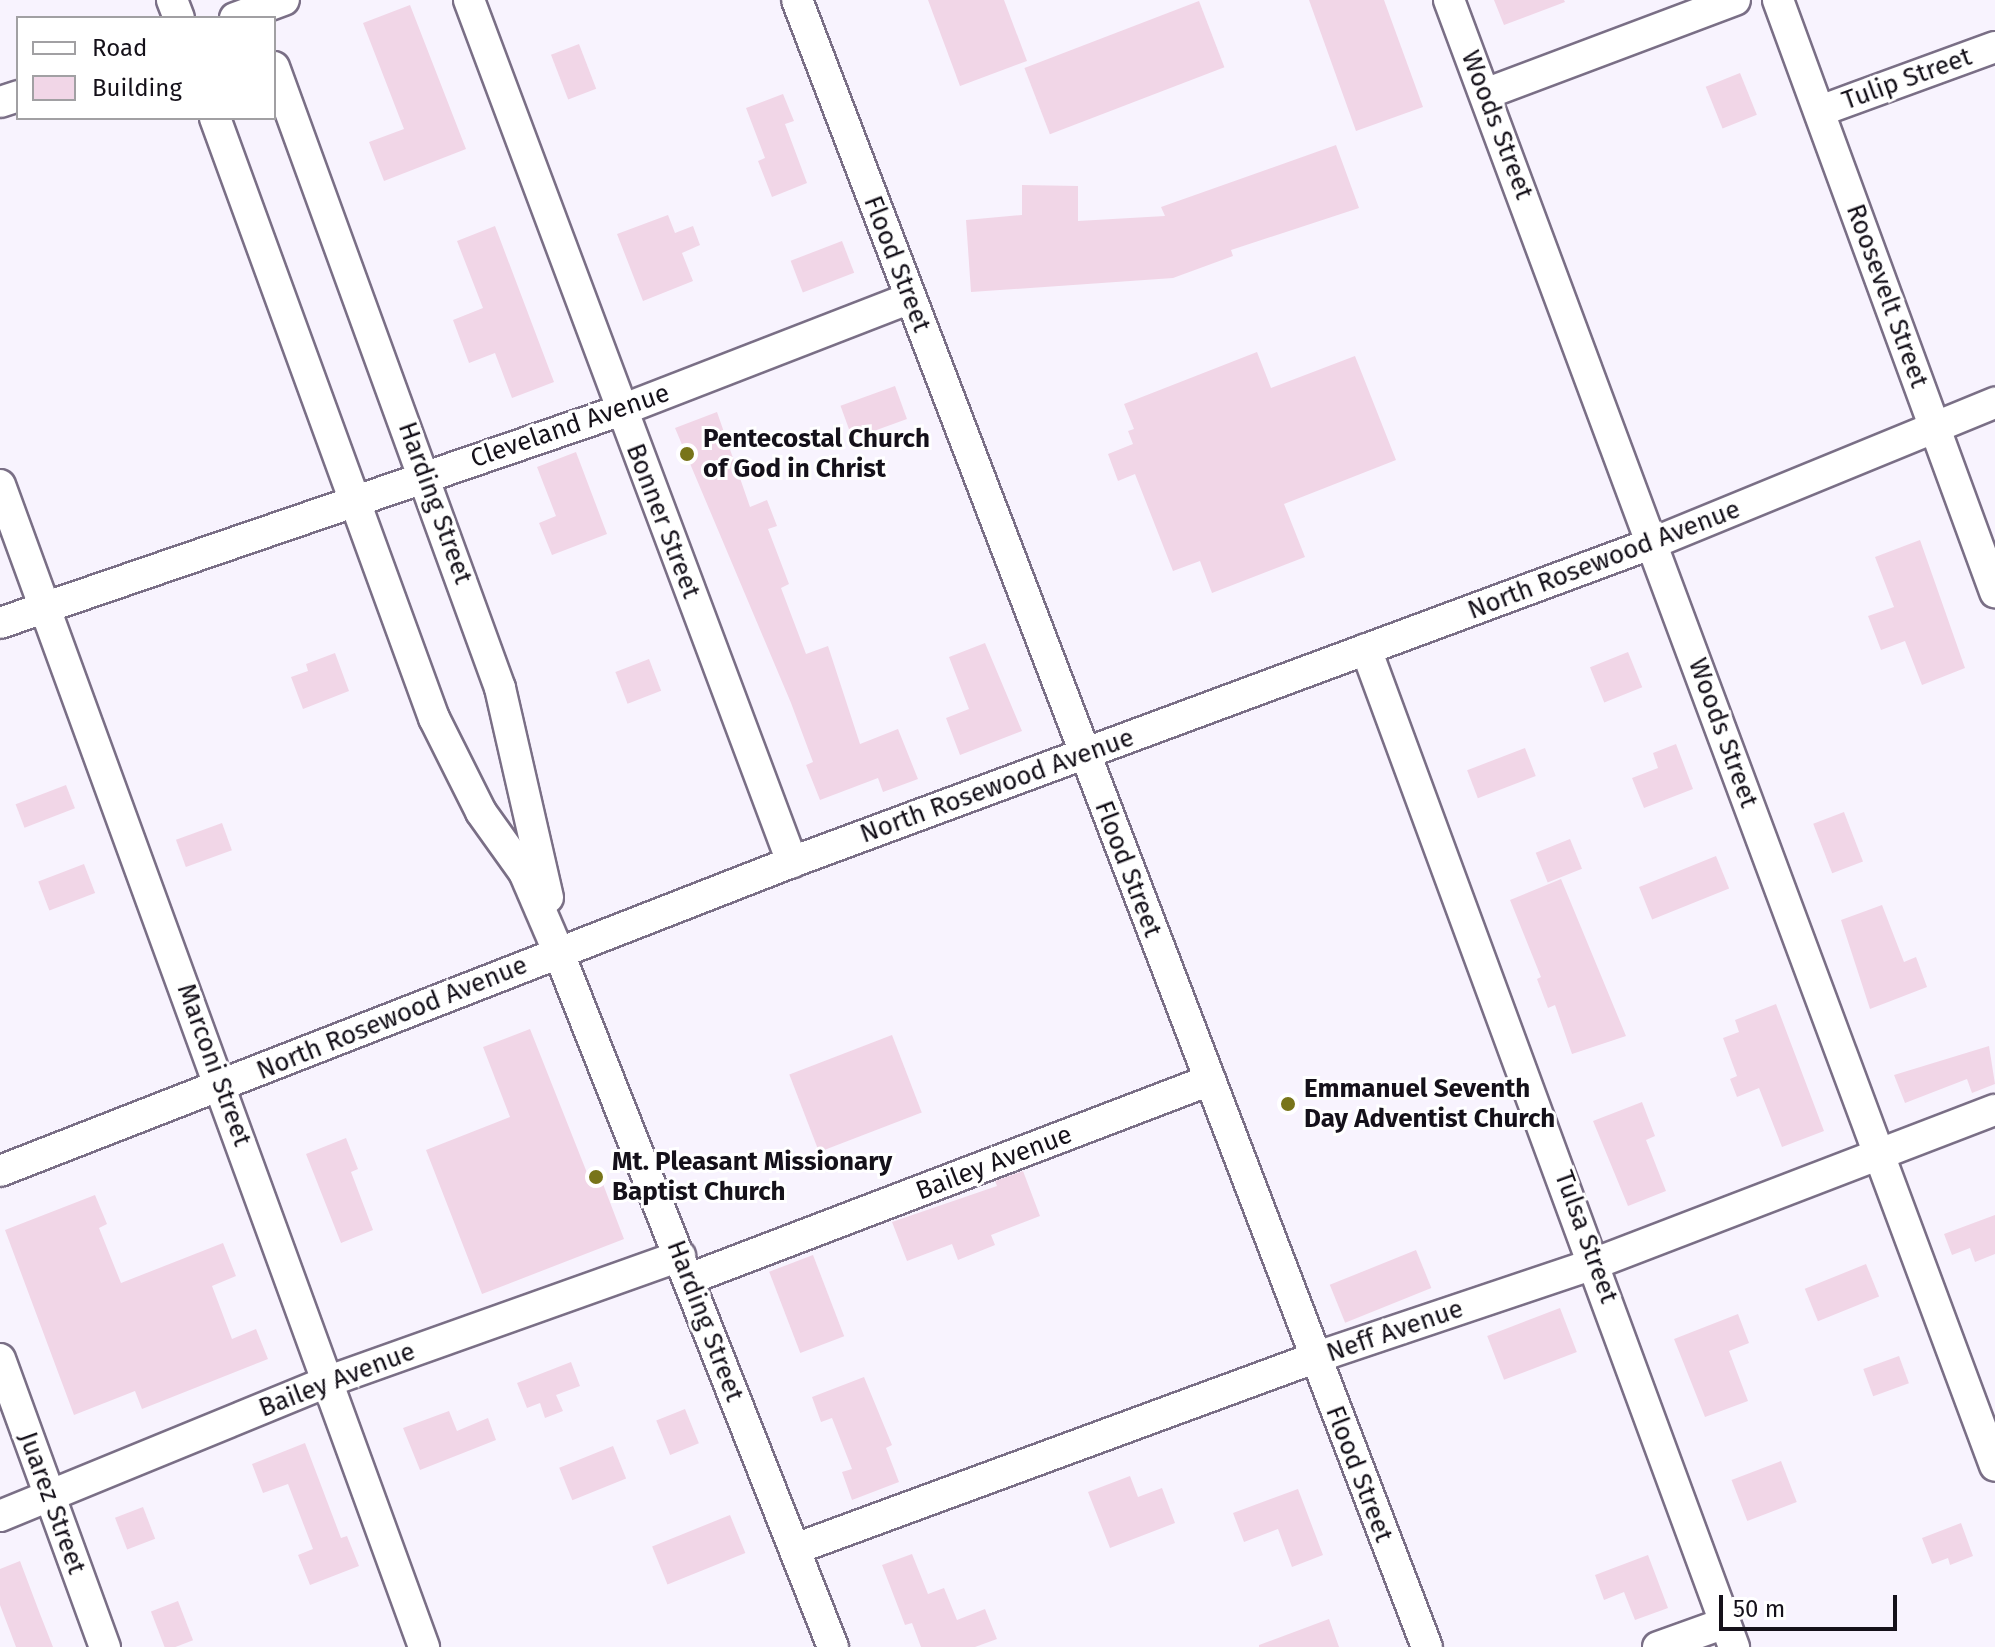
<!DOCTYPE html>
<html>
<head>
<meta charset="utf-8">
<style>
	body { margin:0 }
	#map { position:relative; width:1995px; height:1647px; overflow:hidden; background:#f8f3fe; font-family:"Fira Sans",sans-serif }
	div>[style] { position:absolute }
	.building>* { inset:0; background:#f1d6e7; transform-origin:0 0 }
	.roads { filter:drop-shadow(2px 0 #7a6f86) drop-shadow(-2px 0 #7a6f86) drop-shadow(0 2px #7a6f86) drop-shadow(0 -2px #7a6f86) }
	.minor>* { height:30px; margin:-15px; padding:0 15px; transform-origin:15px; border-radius:15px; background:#fff }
	.dots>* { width:22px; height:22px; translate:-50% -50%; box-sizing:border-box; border:4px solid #fff; border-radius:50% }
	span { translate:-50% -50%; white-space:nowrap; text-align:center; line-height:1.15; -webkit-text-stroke:6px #fff; paint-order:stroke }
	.street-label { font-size:26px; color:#15111a }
	.poi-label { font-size:26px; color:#15111a; font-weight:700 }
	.left { translate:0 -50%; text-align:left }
	.legend { position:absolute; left:16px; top:16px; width:260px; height:104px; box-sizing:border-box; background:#fff; border:2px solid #a1a0a3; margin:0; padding:10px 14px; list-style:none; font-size:24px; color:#15111a }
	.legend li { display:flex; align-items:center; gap:16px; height:40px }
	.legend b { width:40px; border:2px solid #a1a0a3 }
	.scale { position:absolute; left:1719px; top:1595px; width:178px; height:36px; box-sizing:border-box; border:4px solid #15111a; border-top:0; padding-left:10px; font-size:24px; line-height:28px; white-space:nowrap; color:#15111a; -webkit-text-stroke:6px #fff; paint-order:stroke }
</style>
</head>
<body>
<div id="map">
	<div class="building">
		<i style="clip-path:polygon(928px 0,1004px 0,1027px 61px,960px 86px)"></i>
		<i style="clip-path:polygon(1309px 0,1384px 0,1423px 107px,1356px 131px)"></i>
		<i style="clip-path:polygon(1494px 0,1564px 0,1565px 2px,1504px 25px)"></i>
		<i style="left:1199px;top:1px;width:71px;height:187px;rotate:69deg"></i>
		<i style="clip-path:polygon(410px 5px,466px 149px,384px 181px,369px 142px,404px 129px,363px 23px)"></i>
		<i style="left:579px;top:44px;width:48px;height:30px;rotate:69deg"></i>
		<i style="left:1740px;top:73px;width:45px;height:37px;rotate:68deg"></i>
		<i style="clip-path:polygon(783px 94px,794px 121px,785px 124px,807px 183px,772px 197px,758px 161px,765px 158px,746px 108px)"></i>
		<i style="clip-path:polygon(1336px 145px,1359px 208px,1231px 250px,1233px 256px,1173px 278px,971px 292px,966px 220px,1022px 215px,1022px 185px,1078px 186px,1078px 221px,1165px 216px,1161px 207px)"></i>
		<i style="clip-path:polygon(668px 215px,675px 233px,693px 226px,700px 245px,682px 253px,693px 281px,643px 301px,617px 234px)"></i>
		<i style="clip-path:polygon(495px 226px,554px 382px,512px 398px,495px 353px,469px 363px,453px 320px,483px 308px,457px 241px)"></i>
		<i style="left:842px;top:241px;width:34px;height:55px;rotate:69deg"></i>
		<i style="clip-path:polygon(1257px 352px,1271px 388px,1355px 356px,1396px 460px,1284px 504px,1305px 557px,1212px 593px,1200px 561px,1173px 571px,1135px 474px,1118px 481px,1108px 454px,1133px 444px,1128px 431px,1134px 429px,1124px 404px)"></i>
		<i style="left:895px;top:386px;width:35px;height:58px;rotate:70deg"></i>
		<i style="clip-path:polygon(717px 412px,750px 507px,767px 500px,777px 526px,768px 529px,789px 584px,781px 588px,806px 654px,828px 646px,860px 744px,898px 729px,918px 779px,883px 792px,878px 778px,820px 800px,806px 765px,813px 762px,791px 703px,675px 428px)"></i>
		<i style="clip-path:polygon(576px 452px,607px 534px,552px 555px,539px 523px,556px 516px,537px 467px)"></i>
		<i style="clip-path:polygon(1920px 540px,1965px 668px,1922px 685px,1905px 641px,1881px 650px,1868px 616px,1894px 607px,1875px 557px)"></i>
		<i style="clip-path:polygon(985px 643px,1022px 731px,960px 755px,946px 718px,969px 709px,949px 657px)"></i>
		<i style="left:1628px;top:652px;width:38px;height:41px;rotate:68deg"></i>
		<i style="clip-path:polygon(335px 653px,349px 691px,303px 709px,291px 677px,308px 671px,306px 664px)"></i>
		<i style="left:649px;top:659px;width:34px;height:36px;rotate:69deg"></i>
		<i style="clip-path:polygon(1676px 744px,1693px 789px,1644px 808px,1632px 778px,1658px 768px,1653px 753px)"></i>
		<i style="left:1525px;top:748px;width:30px;height:62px;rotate:69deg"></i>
		<i style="left:66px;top:785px;width:25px;height:54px;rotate:69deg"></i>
		<i style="left:1844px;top:812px;width:53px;height:33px;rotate:69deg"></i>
		<i style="left:222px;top:823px;width:29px;height:49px;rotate:70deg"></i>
		<i style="left:1570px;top:839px;width:32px;height:37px;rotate:68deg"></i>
		<i style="left:1716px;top:856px;width:35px;height:83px;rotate:68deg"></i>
		<i style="left:84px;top:864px;width:31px;height:49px;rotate:69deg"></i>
		<i style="clip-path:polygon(1561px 879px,1626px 1036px,1572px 1054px,1555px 1005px,1548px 1008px,1537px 979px,1541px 977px,1510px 900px)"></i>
		<i style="clip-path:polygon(1882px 905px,1904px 962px,1916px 957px,1927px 987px,1870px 1009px,1841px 920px)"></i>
		<i style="clip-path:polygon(1776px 1004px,1824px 1131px,1782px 1147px,1759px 1088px,1737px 1097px,1730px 1079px,1737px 1076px,1723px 1038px,1739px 1032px,1735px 1020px)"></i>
		<i style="clip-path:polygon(530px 1029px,593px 1188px,603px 1184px,624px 1239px,482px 1294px,426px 1150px,510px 1117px,483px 1047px)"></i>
		<i style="left:892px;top:1035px;width:83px;height:110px;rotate:69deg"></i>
		<i style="clip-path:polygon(1989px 1046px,1995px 1084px,1972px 1093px,1967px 1079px,1905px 1103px,1894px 1075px)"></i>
		<i style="clip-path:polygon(1642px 1102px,1655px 1136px,1646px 1140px,1666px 1191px,1628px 1206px,1593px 1121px)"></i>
		<i style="clip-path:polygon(346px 1138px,358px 1169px,351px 1172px,373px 1230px,341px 1243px,306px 1154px)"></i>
		<i style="clip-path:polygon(1023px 1171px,1040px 1216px,991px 1235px,995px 1245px,958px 1260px,952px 1244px,907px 1261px,892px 1222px,997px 1186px,995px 1181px)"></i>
		<i style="clip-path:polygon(95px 1195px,107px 1224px,99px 1228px,121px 1283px,223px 1243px,236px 1276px,212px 1286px,232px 1339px,256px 1329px,268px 1359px,142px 1409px,135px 1391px,74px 1415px,5px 1230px)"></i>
		<i style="clip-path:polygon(1995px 1215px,1995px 1254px,1975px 1262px,1970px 1248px,1952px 1255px,1944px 1234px)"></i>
		<i style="left:1416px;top:1250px;width:41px;height:93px;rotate:68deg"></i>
		<i style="left:813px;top:1255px;width:87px;height:47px;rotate:69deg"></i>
		<i style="left:1866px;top:1264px;width:35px;height:66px;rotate:68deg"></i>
		<i style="left:1560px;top:1308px;width:47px;height:78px;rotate:69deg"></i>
		<i style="clip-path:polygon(1738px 1314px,1749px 1343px,1729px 1351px,1748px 1401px,1705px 1417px,1674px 1339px)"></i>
		<i style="left:1899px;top:1356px;width:29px;height:38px;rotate:70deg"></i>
		<i style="clip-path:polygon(571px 1362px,580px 1386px,556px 1395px,563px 1411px,545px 1418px,540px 1403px,527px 1408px,517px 1383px)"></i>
		<i style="clip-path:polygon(864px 1377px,892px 1445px,886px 1448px,899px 1482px,852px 1500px,842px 1472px,852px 1469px,832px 1418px,821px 1422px,812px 1397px)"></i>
		<i style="left:685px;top:1409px;width:37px;height:31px;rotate:68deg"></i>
		<i style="clip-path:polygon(449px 1411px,457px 1431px,488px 1418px,496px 1440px,420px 1470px,403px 1428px)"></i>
		<i style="clip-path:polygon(305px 1443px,341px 1538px,347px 1536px,359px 1566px,310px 1585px,298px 1555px,313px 1549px,288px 1484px,263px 1493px,252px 1464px)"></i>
		<i style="left:613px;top:1446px;width:35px;height:58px;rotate:68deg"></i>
		<i style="left:1781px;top:1461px;width:44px;height:53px;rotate:69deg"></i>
		<i style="clip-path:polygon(1130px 1476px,1138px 1497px,1162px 1488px,1175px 1523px,1110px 1548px,1088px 1492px)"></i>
		<i style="clip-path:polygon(1298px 1489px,1323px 1555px,1292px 1567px,1278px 1529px,1244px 1542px,1233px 1513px)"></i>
		<i style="left:143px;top:1507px;width:34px;height:30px;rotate:69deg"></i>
		<i style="left:730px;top:1515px;width:41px;height:84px;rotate:68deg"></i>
		<i style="clip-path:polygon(1961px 1523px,1973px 1556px,1950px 1565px,1948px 1558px,1932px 1564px,1922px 1538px)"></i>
		<i style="clip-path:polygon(912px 1554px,928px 1594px,944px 1588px,957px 1620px,985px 1609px,997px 1639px,975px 1647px,921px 1647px,912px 1623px,905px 1625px,882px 1565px)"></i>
		<i style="clip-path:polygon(1648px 1555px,1668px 1608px,1635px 1620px,1624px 1592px,1604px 1600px,1595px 1575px)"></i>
		<i style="clip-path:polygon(20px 1561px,40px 1614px,53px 1647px,16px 1647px,0 1605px,0 1569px)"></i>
		<i style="left:178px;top:1601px;width:42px;height:29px;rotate:69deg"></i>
		<i style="clip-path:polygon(1329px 1619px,1339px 1647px,1259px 1647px,1259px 1645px)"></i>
	</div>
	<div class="roads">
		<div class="minor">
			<i style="left:172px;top:0;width:19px;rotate:69deg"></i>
			<i style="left:469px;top:0;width:921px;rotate:69.46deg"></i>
			<i style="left:797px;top:0;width:1763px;rotate:69.07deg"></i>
			<i style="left:1449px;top:0;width:1564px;rotate:69.57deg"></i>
			<i style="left:1778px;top:0;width:631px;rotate:69.87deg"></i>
			<i style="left:235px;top:18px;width:52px;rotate:-20.2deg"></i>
			<i style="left:274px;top:67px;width:661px;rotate:70deg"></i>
			<i style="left:500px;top:688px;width:215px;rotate:77.1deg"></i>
			<i style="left:1485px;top:94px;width:267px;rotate:-20.6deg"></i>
			<i style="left:0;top:102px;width:19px;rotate:-18deg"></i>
			<i style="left:1820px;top:111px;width:186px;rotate:-20.1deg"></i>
			<i style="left:215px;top:118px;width:639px;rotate:69.95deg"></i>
			<i style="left:434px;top:718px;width:105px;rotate:63.4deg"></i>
			<i style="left:481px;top:812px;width:74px;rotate:54.4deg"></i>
			<i style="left:524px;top:872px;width:86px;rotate:66.7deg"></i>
			<i style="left:558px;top:951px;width:748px;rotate:68.44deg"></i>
			<i style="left:0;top:485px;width:1237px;rotate:69.95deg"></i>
			<i style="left:0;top:623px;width:654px;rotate:-18.91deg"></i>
			<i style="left:619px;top:411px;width:312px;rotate:-21.2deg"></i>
			<i style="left:1366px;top:649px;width:1064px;rotate:69.76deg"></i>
			<i style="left:0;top:1171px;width:850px;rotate:-21.31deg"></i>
			<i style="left:792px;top:862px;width:918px;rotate:-20.33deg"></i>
			<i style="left:1653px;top:543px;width:370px;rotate:-22.3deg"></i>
			<i style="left:689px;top:1279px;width:558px;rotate:-20.9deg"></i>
			<i style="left:0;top:1359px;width:307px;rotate:70deg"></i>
			<i style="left:0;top:1516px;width:352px;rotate:-22.3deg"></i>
			<i style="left:326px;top:1382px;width:376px;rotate:-19.6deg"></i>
			<i style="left:795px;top:1549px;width:553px;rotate:-20.2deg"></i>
			<i style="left:1314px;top:1358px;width:298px;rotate:-18.6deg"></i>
			<i style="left:1596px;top:1263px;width:427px;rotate:-21deg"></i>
			<i style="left:1658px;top:1647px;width:71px;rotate:-19.7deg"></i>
		</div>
	</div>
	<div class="dots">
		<i style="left:687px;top:454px;background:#787419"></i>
		<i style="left:1288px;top:1104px;background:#787419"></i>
		<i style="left:596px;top:1177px;background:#787419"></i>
	</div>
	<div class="street-label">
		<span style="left:1907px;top:79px;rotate:-20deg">Tulip Street</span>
		<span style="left:1497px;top:125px;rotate:69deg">Woods Street</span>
		<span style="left:897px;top:264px;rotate:69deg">Flood Street</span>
		<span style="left:1887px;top:296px;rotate:70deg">Roosevelt Street</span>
		<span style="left:570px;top:426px;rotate:-19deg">Cleveland Avenue</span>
		<span style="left:435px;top:503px;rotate:70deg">Harding Street</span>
		<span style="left:663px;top:521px;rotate:69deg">Bonner Street</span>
		<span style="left:1604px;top:560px;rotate:-21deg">North Rosewood Avenue</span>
		<span style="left:1723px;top:733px;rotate:70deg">Woods Street</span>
		<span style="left:997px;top:786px;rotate:-20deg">North Rosewood Avenue</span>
		<span style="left:1128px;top:869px;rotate:69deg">Flood Street</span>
		<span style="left:392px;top:1018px;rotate:-22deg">North Rosewood Avenue</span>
		<span style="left:214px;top:1065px;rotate:70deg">Marconi Street</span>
		<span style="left:994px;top:1163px;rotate:-21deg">Bailey Avenue</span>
		<span style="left:1586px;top:1237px;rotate:70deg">Tulsa Street</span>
		<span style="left:705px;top:1321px;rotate:69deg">Harding Street</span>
		<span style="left:1395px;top:1331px;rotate:-19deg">Neff Avenue</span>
		<span style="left:337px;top:1380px;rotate:-21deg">Bailey Avenue</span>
		<span style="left:1359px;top:1474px;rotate:69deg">Flood Street</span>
		<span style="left:52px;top:1503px;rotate:70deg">Juarez Street</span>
	</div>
	<div class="poi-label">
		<span class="left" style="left:703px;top:454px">Pentecostal Church<br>of God in Christ</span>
		<span class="left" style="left:1304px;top:1104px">Emmanuel Seventh<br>Day Adventist Church</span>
		<span class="left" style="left:612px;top:1177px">Mt. Pleasant Missionary<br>Baptist Church</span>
	</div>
	<ul class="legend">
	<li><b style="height:10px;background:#fff"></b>Road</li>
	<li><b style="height:22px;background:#f1d6e7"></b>Building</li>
	</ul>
	<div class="scale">50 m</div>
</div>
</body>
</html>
